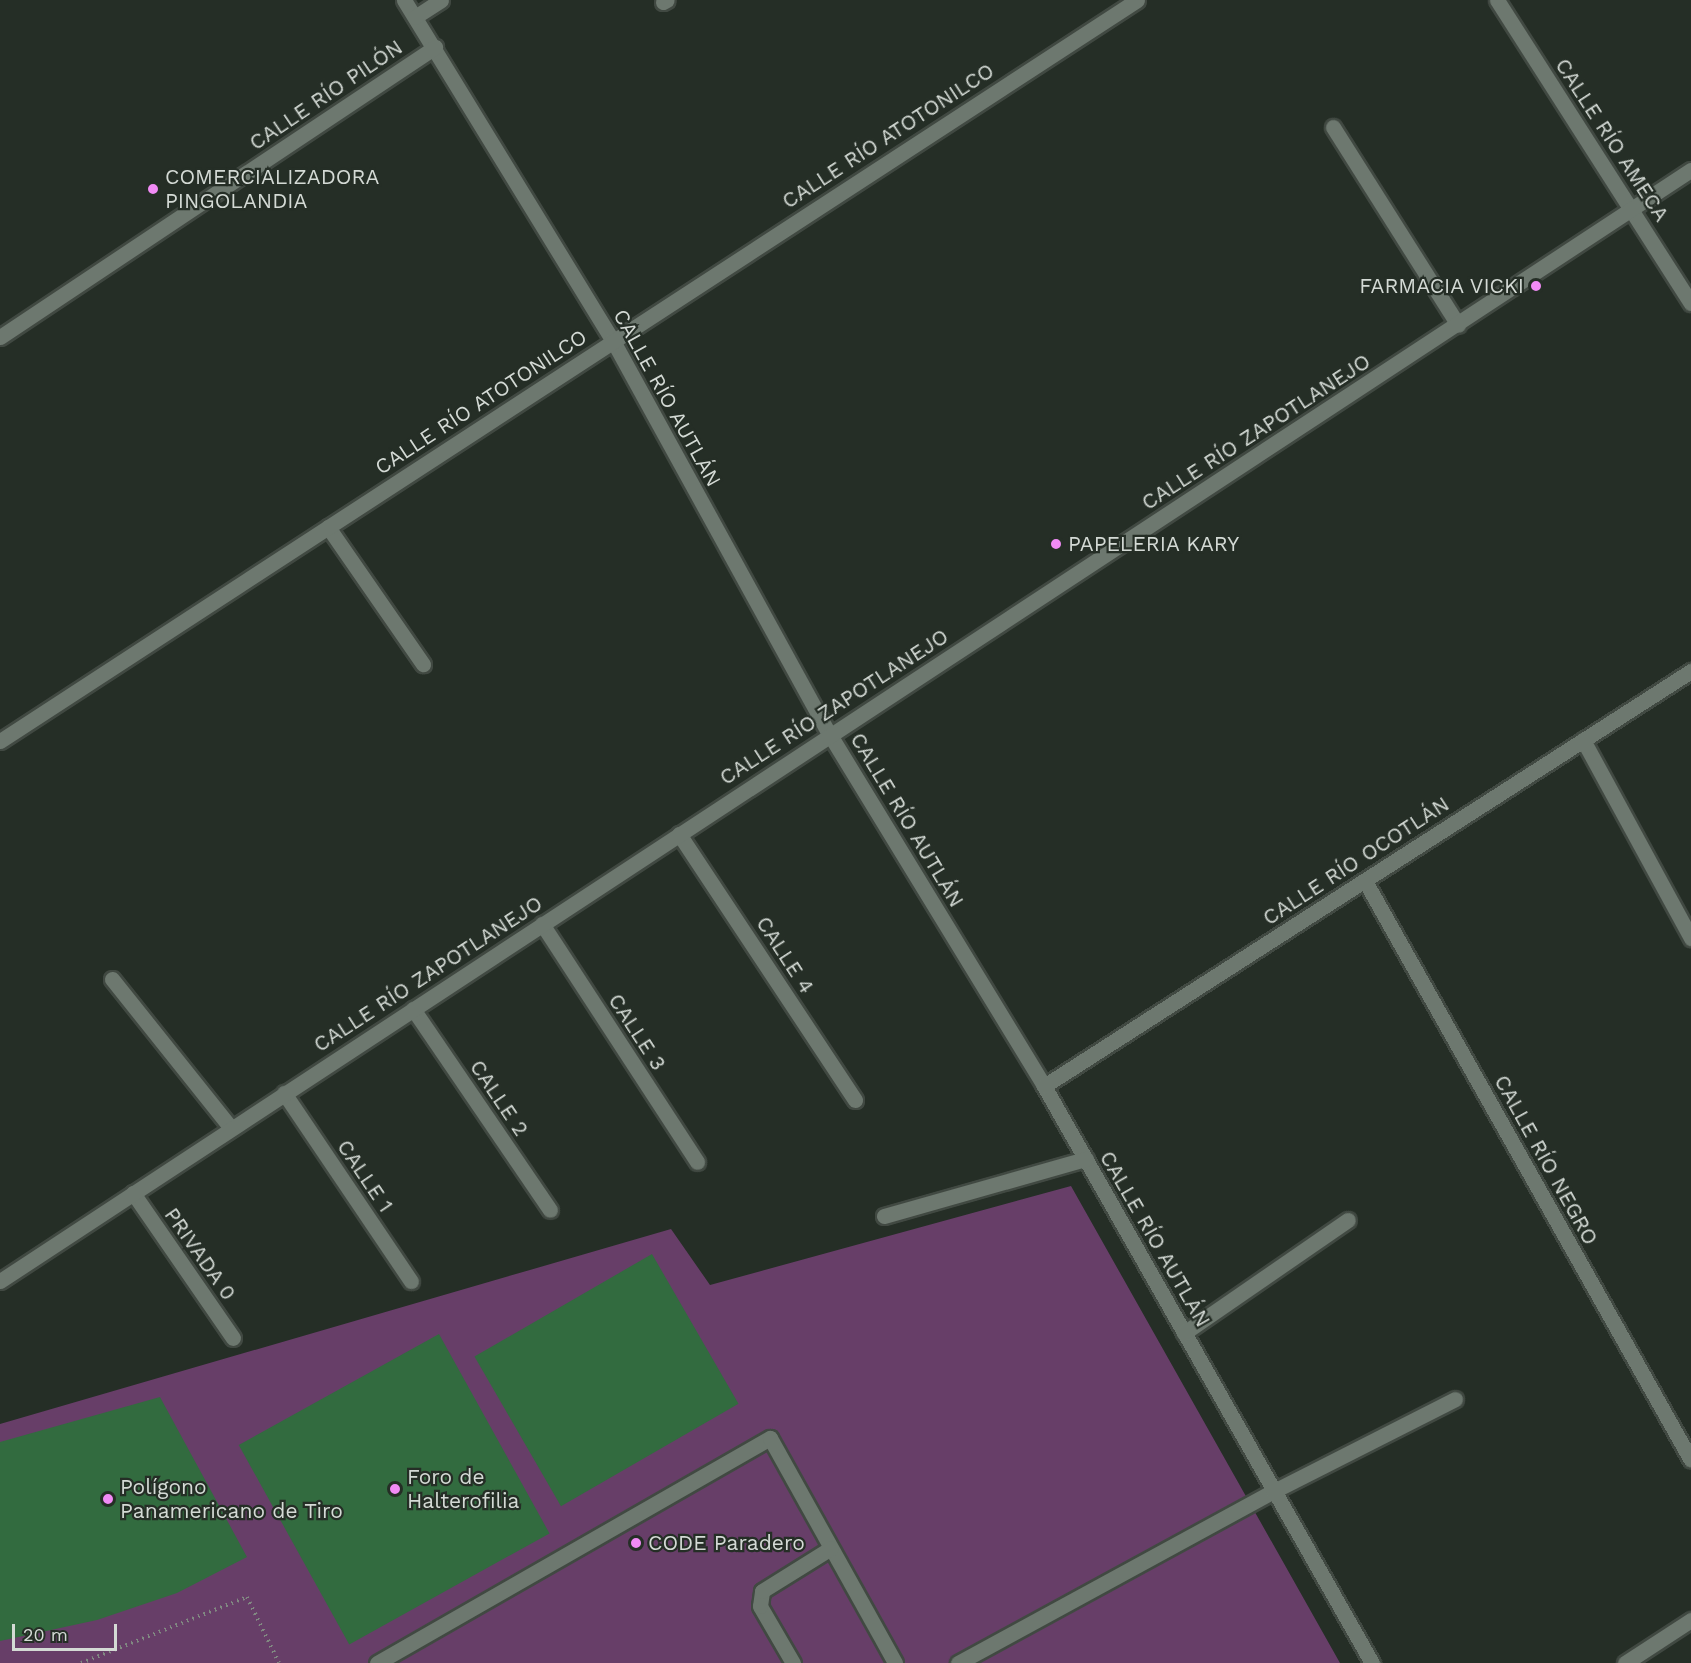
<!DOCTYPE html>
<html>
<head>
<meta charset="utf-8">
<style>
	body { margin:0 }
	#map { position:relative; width:1691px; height:1663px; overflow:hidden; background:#252e26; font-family:"Work Sans",sans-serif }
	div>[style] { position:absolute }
	.green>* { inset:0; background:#673e68 }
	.building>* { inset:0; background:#326b3f; transform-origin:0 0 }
	.path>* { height:4px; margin-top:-2px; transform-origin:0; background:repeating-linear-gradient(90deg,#818982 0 1.5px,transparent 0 6px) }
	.roads { filter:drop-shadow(2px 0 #414942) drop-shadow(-2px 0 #414942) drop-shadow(0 2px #414942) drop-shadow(0 -2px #414942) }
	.service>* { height:15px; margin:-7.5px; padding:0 7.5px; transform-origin:7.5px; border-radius:7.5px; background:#6d786f }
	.minor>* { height:15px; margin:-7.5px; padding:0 7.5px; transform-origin:7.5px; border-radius:7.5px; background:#6d786f }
	.dots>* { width:16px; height:16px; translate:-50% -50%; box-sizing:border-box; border:3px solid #252e26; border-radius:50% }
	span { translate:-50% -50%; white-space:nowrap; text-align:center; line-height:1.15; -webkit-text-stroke:4.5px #252e26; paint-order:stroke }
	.street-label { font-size:21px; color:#d4dad5 }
	.poi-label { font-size:21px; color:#d4dad5 }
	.left { translate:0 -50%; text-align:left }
	.right { translate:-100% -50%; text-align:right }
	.scale { position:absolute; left:12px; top:1624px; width:105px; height:27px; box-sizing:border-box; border:3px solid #d4dad5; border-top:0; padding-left:8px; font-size:18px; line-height:21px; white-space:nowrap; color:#d4dad5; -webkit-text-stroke:4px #252e26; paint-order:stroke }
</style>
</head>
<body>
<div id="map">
	<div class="green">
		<i style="clip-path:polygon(1071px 1186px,1340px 1663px,0 1663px,0 1424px,671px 1229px,710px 1285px)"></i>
	</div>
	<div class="building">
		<i style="left:652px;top:1254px;width:173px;height:205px;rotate:60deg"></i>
		<i style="left:439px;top:1334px;width:228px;height:229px;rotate:61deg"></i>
		<i style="clip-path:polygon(160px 1397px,247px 1557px,177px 1593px,97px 1620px,0 1641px,0 1442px)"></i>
	</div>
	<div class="path">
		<i style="left:81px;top:1663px;width:179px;rotate:-21.7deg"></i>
		<i style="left:247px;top:1597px;width:73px;rotate:64.1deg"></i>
	</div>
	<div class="roads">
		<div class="service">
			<i style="left:112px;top:979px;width:191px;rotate:51.4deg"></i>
			<i style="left:377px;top:1663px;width:453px;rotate:-29.8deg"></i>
			<i style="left:770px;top:1438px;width:257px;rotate:60.9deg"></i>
			<i style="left:793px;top:1663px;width:66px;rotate:-120.1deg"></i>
			<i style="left:760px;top:1606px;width:15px;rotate:-82deg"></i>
			<i style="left:762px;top:1591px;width:81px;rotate:-31.9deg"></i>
			<i style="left:958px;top:1663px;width:360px;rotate:-28.6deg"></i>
			<i style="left:1274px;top:1491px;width:203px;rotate:-26.9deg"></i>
		</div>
		<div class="minor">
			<i style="left:404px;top:0;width:400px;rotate:58.5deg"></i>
			<i style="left:613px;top:341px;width:450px;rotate:61.2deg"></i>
			<i style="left:830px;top:735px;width:411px;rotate:58.6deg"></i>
			<i style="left:1044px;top:1086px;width:664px;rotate:60.38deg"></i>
			<i style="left:1497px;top:0;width:360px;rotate:57.4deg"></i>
			<i style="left:663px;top:2px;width:4px;rotate:-27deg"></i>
			<i style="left:415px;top:17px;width:31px;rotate:-33deg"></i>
			<i style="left:1333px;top:127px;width:234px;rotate:57.7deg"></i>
			<i style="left:0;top:337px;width:523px;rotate:-33.69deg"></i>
			<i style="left:328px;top:527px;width:167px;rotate:55.3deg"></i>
			<i style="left:1583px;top:740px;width:226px;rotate:61.4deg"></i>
			<i style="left:0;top:741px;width:1357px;rotate:-33.09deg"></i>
			<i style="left:679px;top:834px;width:319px;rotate:56.5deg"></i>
			<i style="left:1365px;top:881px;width:664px;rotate:60.62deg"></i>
			<i style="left:542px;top:924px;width:284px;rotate:56.9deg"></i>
			<i style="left:413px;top:1009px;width:243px;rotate:55.7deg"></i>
			<i style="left:1044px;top:1086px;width:769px;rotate:-32.68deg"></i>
			<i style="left:284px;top:1093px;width:227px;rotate:56deg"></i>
			<i style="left:133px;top:1193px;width:176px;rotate:55.4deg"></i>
			<i style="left:884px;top:1216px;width:210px;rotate:-15.8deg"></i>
			<i style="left:0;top:1281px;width:2023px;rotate:-33.31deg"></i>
			<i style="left:1184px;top:1333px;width:199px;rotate:-34.6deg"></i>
			<i style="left:1625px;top:1663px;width:79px;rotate:-33.1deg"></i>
		</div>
	</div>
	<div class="dots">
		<i style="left:153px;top:189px;background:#f18bf5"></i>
		<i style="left:1536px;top:286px;background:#f18bf5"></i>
		<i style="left:1056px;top:544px;background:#f18bf5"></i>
		<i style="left:395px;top:1489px;background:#f18bf5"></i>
		<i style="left:108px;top:1499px;background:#f18bf5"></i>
		<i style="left:636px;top:1543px;background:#f18bf5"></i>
	</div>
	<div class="street-label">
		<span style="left:326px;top:95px;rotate:-34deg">CALLE RÍO PILÓN</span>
		<span style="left:888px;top:136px;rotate:-33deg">CALLE RÍO ATOTONILCO</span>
		<span style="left:1612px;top:140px;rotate:57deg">CALLE RÍO AMECA</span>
		<span style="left:667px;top:398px;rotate:61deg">CALLE RÍO AUTLÁN</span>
		<span style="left:481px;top:402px;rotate:-33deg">CALLE RÍO ATOTONILCO</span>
		<span style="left:1256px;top:432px;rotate:-33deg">CALLE RÍO ZAPOTLANEJO</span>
		<span style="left:834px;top:707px;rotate:-33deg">CALLE RÍO ZAPOTLANEJO</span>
		<span style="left:907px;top:820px;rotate:59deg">CALLE RÍO AUTLÁN</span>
		<span style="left:1356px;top:861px;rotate:-33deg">CALLE RÍO OCOTLÁN</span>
		<span style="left:785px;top:955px;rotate:57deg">CALLE 4</span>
		<span style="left:428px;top:974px;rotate:-33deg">CALLE RÍO ZAPOTLANEJO</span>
		<span style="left:637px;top:1032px;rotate:57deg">CALLE 3</span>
		<span style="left:499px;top:1098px;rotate:56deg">CALLE 2</span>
		<span style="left:1546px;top:1160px;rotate:61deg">CALLE RÍO NEGRO</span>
		<span style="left:365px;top:1176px;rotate:56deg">CALLE 1</span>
		<span style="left:1155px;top:1239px;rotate:60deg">CALLE RÍO AUTLÁN</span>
		<span style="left:200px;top:1254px;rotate:55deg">PRIVADA 0</span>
	</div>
	<div class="poi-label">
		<span class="left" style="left:165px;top:189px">COMERCIALIZADORA<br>PINGOLANDIA</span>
		<span class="right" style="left:1524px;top:286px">FARMACIA VICKI</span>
		<span class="left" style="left:1068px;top:544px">PAPELERIA KARY</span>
		<span class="left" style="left:407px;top:1489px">Foro de<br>Halterofilia</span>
		<span class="left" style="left:120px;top:1499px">Polígono<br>Panamericano de Tiro</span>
		<span class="left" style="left:648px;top:1543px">CODE Paradero</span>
	</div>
	<div class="scale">20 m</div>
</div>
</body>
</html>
